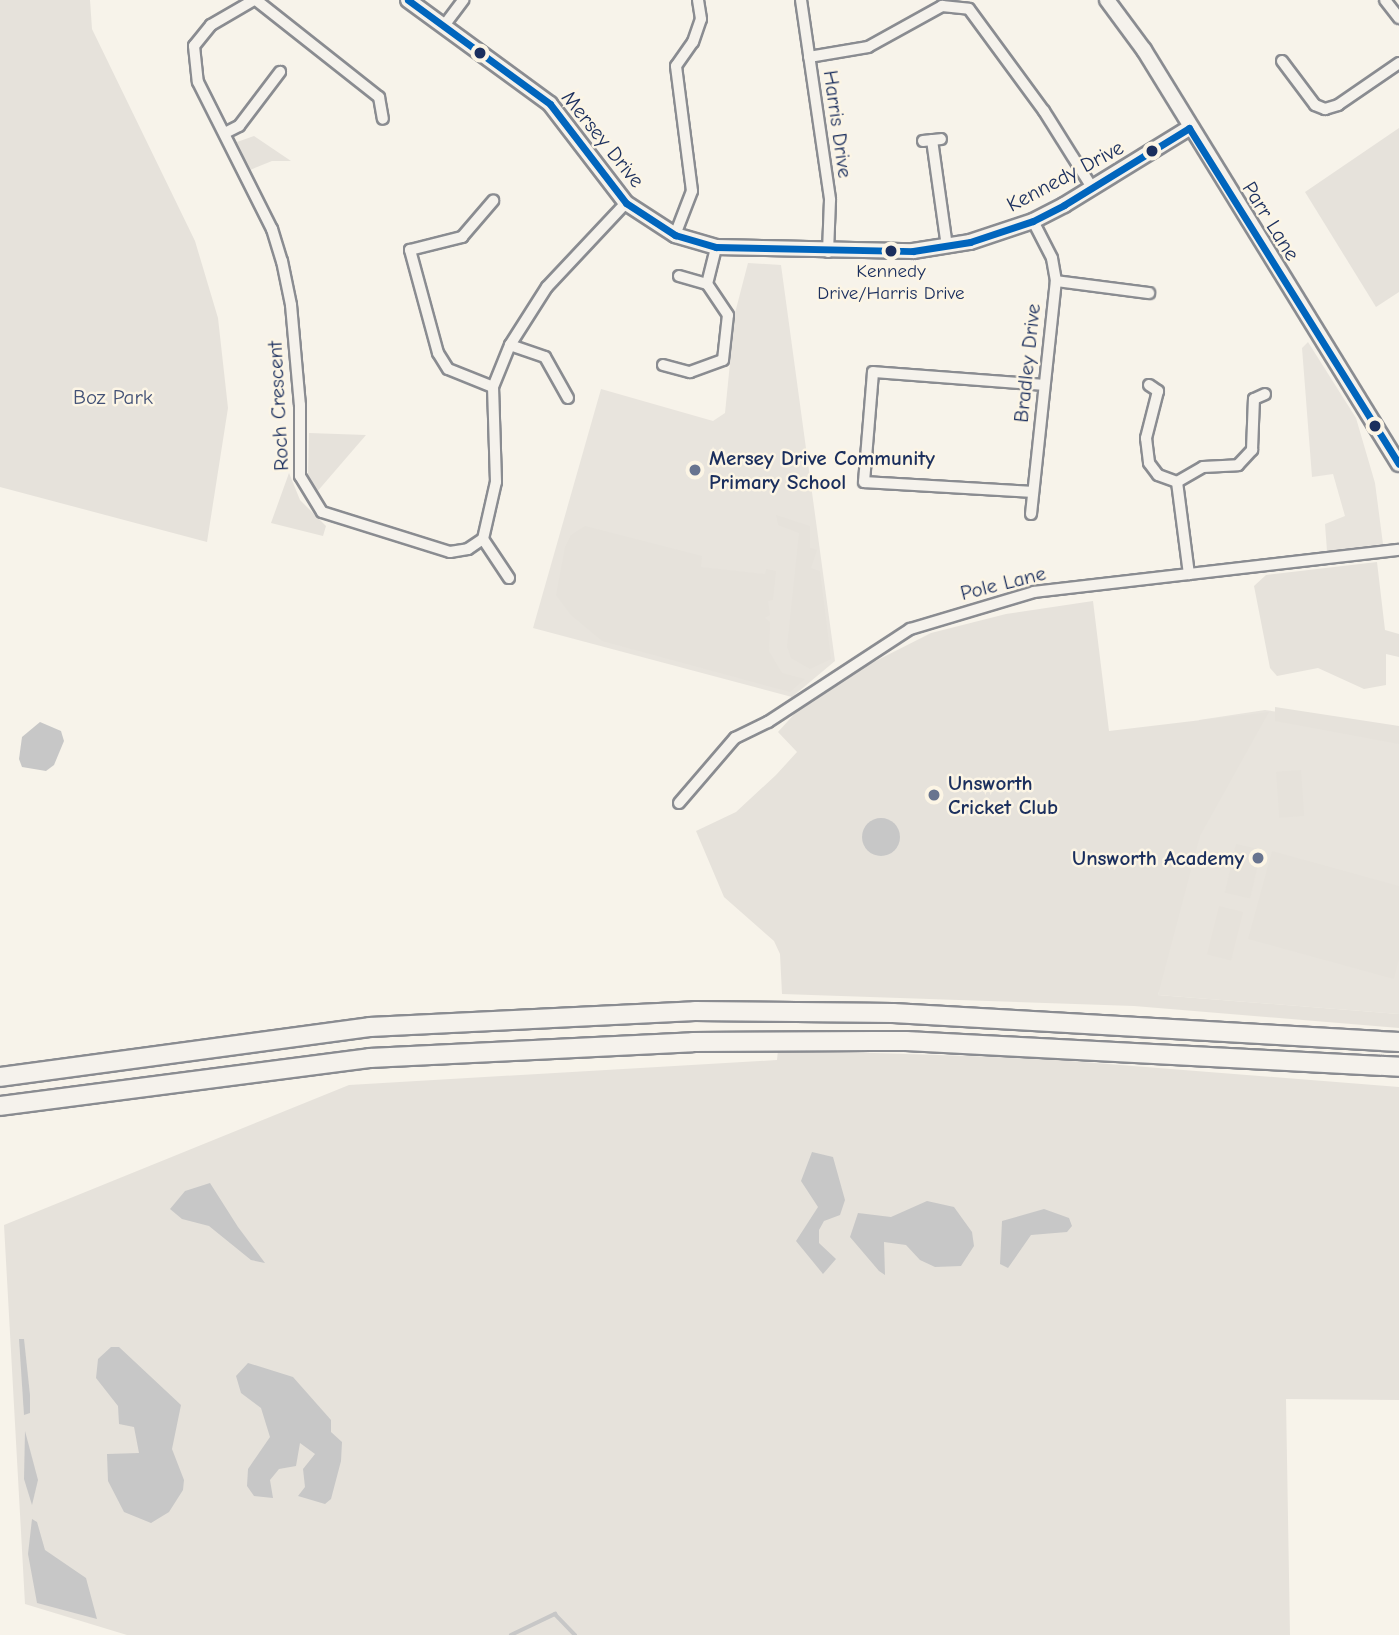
<!DOCTYPE html>
<html>
<head>
<meta charset="utf-8">
<style>
	body { margin:0 }
	#map { position:relative; width:1399px; height:1635px; overflow:hidden; background:#f7f3ea; font-family:"Comic Neue",sans-serif }
	div>[style] { position:absolute }
	.built>* { inset:0; background:#e8e4dd }
	.green>* { inset:0; background:#e6e2db; transform-origin:0 0 }
	.water>* { inset:0; background:#c7c7c7 }
	.round { border-radius:50% }
	.stream>* { height:3.5px; margin:-1.75px; padding:0 1.75px; transform-origin:1.75px; border-radius:1.75px; background:#c7c7c7 }
	.roads { filter:drop-shadow(2px 0 #8a8c91) drop-shadow(-2px 0 #8a8c91) drop-shadow(0 2px #8a8c91) drop-shadow(0 -2px #8a8c91) }
	.street>* { height:10px; margin:-5px; padding:0 5px; transform-origin:5px; border-radius:5px; background:#f5f2ec }
	.secondary>* { height:14px; margin:-7px; padding:0 7px; transform-origin:7px; border-radius:7px; background:#f5f2ec }
	.highway>* { height:18px; margin:-9px; padding:0 9px; transform-origin:9px; border-radius:9px; background:#f5f2ec }
	.bus-1>* { height:7px; margin:-3.5px; padding:0 3.5px; transform-origin:3.5px; border-radius:3.5px; background:#0065bd }
	.dots>* { width:19px; height:19px; translate:-50% -50%; box-sizing:border-box; border:4px solid #fcf5e5; border-radius:50% }
	span { translate:-50% -50%; white-space:nowrap; text-align:center; line-height:1.15; -webkit-text-stroke:5px #fcf5e5; paint-order:stroke }
	.bus-label { font-size:19px; color:#1b2f5e }
	.street-label { font-size:21px; color:#1b2f5e }
	.park-label { font-size:21px; color:#425176 }
	.poi-label { font-size:21px; color:#1b2f5e; font-weight:700 }
	.left { translate:0 -50%; text-align:left }
	.right { translate:-100% -50%; text-align:right }
</style>
</head>
<body>
<div id="map">
	<div class="built">
		<i style="clip-path:polygon(748px 263px,781px 265px,835px 661px,792px 697px,533px 628px,601px 389px,713px 421px,725px 413px,735px 313px)"></i>
		<i style="clip-path:polygon(1308px 342px,1356px 418px,1375px 483px,1383px 544px,1327px 551px,1325px 524px,1345px 516px,1333px 474px,1312px 477px,1302px 348px)"></i>
		<i style="clip-path:polygon(1265px 710px,1399px 731px,1399px 1014px,1158px 995px,1199px 720px)"></i>
	</div>
	<div class="green">
		<i style="clip-path:polygon(0 0,90px 0,92px 29px,195px 241px,218px 318px,228px 408px,207px 542px,0 487px)"></i>
		<i style="clip-path:polygon(1399px 128px,1399px 292px,1376px 307px,1305px 192px)"></i>
		<i style="clip-path:polygon(254px 136px,291px 161px,272px 161px,250px 170px,237px 142px)"></i>
		<i style="clip-path:polygon(309px 433px,366px 435px,316px 493px,308px 474px)"></i>
		<i style="clip-path:polygon(289px 473px,300px 500px,326px 526px,323px 536px,271px 523px)"></i>
		<i style="clip-path:polygon(776px 515px,810px 526px,810px 548px,817px 550px,811px 568px,820px 571px,831px 659px,810px 669px,791px 658px,787px 647px,799px 533px,778px 525px)"></i>
		<i style="clip-path:polygon(585px 526px,702px 556px,701px 567px,765px 574px,766px 569px,776px 571px,773px 600px,768px 601px,770px 615px,765px 618px,770px 622px,769px 651px,782px 673px,805px 679px,790px 692px,602px 641px,571px 615px,556px 595px,565px 547px,571px 535px)"></i>
		<i style="clip-path:polygon(1377px 562px,1385px 630px,1399px 634px,1399px 657px,1386px 654px,1386px 685px,1364px 689px,1318px 668px,1277px 676px,1270px 668px,1254px 586px,1266px 575px)"></i>
		<i style="clip-path:polygon(1093px 601px,1109px 731px,1269px 712px,1200px 836px,1158px 995px,1399px 1014px,1399px 1028px,1134px 1006px,782px 994px,780px 954px,774px 941px,724px 897px,696px 831px,736px 812px,776px 775px,797px 752px,778px 732px,797px 711px,844px 677px,931px 633px,1006px 614px)"></i>
		<i style="clip-path:polygon(1275px 707px,1399px 726px,1399px 744px,1275px 721px)"></i>
		<i style="left:1301px;top:770px;width:46px;height:25px;rotate:86deg"></i>
		<i style="left:1236px;top:844px;width:26px;height:50px;rotate:13deg"></i>
		<i style="clip-path:polygon(1272px 851px,1399px 886px,1399px 959px,1394px 979px,1248px 939px)"></i>
		<i style="left:1219px;top:906px;width:25px;height:50px;rotate:14deg"></i>
		<i style="clip-path:polygon(778px 1050px,1032px 1058px,1399px 1087px,1399px 1400px,1286px 1399px,1290px 1635px,127px 1635px,25px 1604px,4px 1225px,349px 1085px,777px 1060px)"></i>
	</div>
	<div class="water">
		<i style="clip-path:polygon(40px 722px,61px 731px,64px 741px,54px 765px,46px 771px,22px 767px,19px 759px,22px 737px)"></i>
		<i class="round" style="left:862px;top:818px;width:38px;height:38px"></i>
		<i style="clip-path:polygon(812px 1152px,833px 1157px,845px 1200px,840px 1215px,824px 1221px,819px 1230px,819px 1243px,836px 1259px,823px 1274px,796px 1241px,818px 1207px,801px 1181px)"></i>
		<i style="clip-path:polygon(210px 1183px,238px 1227px,265px 1263px,251px 1260px,209px 1226px,182px 1219px,170px 1209px,185px 1191px)"></i>
		<i style="clip-path:polygon(927px 1201px,954px 1207px,972px 1232px,974px 1246px,961px 1266px,935px 1267px,920px 1260px,906px 1245px,884px 1242px,885px 1275px,879px 1271px,850px 1237px,858px 1213px,891px 1217px)"></i>
		<i style="clip-path:polygon(1044px 1209px,1069px 1218px,1072px 1226px,1067px 1232px,1031px 1235px,1008px 1268px,1000px 1264px,1002px 1221px)"></i>
		<i style="clip-path:polygon(19px 1339px,24px 1339px,30px 1395px,30px 1413px,24px 1415px)"></i>
		<i style="clip-path:polygon(111px 1347px,119px 1347px,181px 1405px,172px 1449px,184px 1480px,183px 1490px,169px 1512px,151px 1523px,124px 1512px,108px 1481px,107px 1454px,139px 1453px,134px 1427px,119px 1424px,118px 1406px,96px 1378px,98px 1359px)"></i>
		<i style="clip-path:polygon(248px 1363px,293px 1377px,331px 1420px,331px 1432px,342px 1442px,341px 1461px,331px 1499px,325px 1504px,298px 1496px,305px 1487px,303px 1469px,315px 1454px,300px 1443px,296px 1466px,279px 1469px,270px 1480px,273px 1498px,254px 1496px,247px 1486px,248px 1469px,270px 1437px,261px 1408px,241px 1393px,236px 1376px)"></i>
		<i style="clip-path:polygon(25px 1431px,38px 1480px,32px 1505px,24px 1479px)"></i>
		<i style="clip-path:polygon(32px 1519px,37px 1522px,45px 1550px,86px 1578px,97px 1619px,37px 1603px,28px 1554px)"></i>
	</div>
	<div class="stream">
		<i style="left:511px;top:1635px;width:49px;rotate:-25.5deg"></i>
		<i style="left:555px;top:1614px;width:29px;rotate:46deg"></i>
	</div>
	<div class="roads">
		<div class="street">
			<i style="left:254px;top:0;width:50px;rotate:149.8deg"></i>
			<i style="left:211px;top:25px;width:27px;rotate:129deg"></i>
			<i style="left:194px;top:46px;width:36px;rotate:84deg"></i>
			<i style="left:198px;top:82px;width:165px;rotate:63.3deg"></i>
			<i style="left:272px;top:229px;width:34px;rotate:73deg"></i>
			<i style="left:282px;top:261px;width:45px;rotate:78.4deg"></i>
			<i style="left:291px;top:305px;width:100px;rotate:84.9deg"></i>
			<i style="left:300px;top:405px;width:71px;rotate:90deg"></i>
			<i style="left:300px;top:476px;width:42px;rotate:58.6deg"></i>
			<i style="left:322px;top:512px;width:134px;rotate:17.4deg"></i>
			<i style="left:450px;top:552px;width:18px;rotate:-9deg"></i>
			<i style="left:468px;top:549px;width:18px;rotate:-34deg"></i>
			<i style="left:483px;top:539px;width:58px;rotate:-77.2deg"></i>
			<i style="left:496px;top:482px;width:95px;rotate:-91.8deg"></i>
			<i style="left:493px;top:387px;width:45px;rotate:-68deg"></i>
			<i style="left:510px;top:345px;width:69px;rotate:-57.5deg"></i>
			<i style="left:547px;top:287px;width:115px;rotate:-46.8deg"></i>
			<i style="left:256px;top:0;width:157px;rotate:38.3deg"></i>
			<i style="left:379px;top:97px;width:22px;rotate:80deg"></i>
			<i style="left:801px;top:0;width:202px;rotate:81.7deg"></i>
			<i style="left:830px;top:200px;width:52px;rotate:92.2deg"></i>
			<i style="left:1385px;top:0;width:23px;rotate:52deg"></i>
			<i style="left:443px;top:27px;width:34px;rotate:-53deg"></i>
			<i style="left:809px;top:57px;width:60px;rotate:-9.6deg"></i>
			<i style="left:868px;top:47px;width:85px;rotate:-29deg"></i>
			<i style="left:942px;top:6px;width:27px;rotate:6deg"></i>
			<i style="left:969px;top:9px;width:127px;rotate:53.7deg"></i>
			<i style="left:1044px;top:111px;width:92px;rotate:57.9deg"></i>
			<i style="left:1282px;top:61px;width:55px;rotate:53.1deg"></i>
			<i style="left:1315px;top:105px;width:11px;rotate:22deg"></i>
			<i style="left:1325px;top:109px;width:14px;rotate:-17deg"></i>
			<i style="left:1338px;top:105px;width:74px;rotate:-34.5deg"></i>
			<i style="left:225px;top:133px;width:16px;rotate:-27deg"></i>
			<i style="left:239px;top:126px;width:68px;rotate:-52.8deg"></i>
			<i style="left:932px;top:140px;width:108px;rotate:82deg"></i>
			<i style="left:923px;top:141px;width:18px;rotate:-6deg"></i>
			<i style="left:675px;top:235px;width:47px;rotate:-68.9deg"></i>
			<i style="left:692px;top:191px;width:126px;rotate:-97.3deg"></i>
			<i style="left:676px;top:66px;width:29px;rotate:-55deg"></i>
			<i style="left:693px;top:42px;width:24px;rotate:-71deg"></i>
			<i style="left:701px;top:19px;width:19px;rotate:-99deg"></i>
			<i style="left:679px;top:276px;width:29px;rotate:16deg"></i>
			<i style="left:1056px;top:281px;width:94px;rotate:7.4deg"></i>
			<i style="left:510px;top:345px;width:37px;rotate:19deg"></i>
			<i style="left:545px;top:357px;width:47px;rotate:60.7deg"></i>
			<i style="left:663px;top:365px;width:28px;rotate:15deg"></i>
			<i style="left:690px;top:372px;width:35px;rotate:-20deg"></i>
			<i style="left:723px;top:360px;width:45px;rotate:-83.7deg"></i>
			<i style="left:728px;top:315px;width:37px;rotate:-124deg"></i>
			<i style="left:707px;top:284px;width:38px;rotate:-76deg"></i>
			<i style="left:1149px;top:385px;width:11px;rotate:34deg"></i>
			<i style="left:1158px;top:391px;width:49px;rotate:104.3deg"></i>
			<i style="left:1146px;top:438px;width:25px;rotate:83deg"></i>
			<i style="left:1149px;top:463px;width:15px;rotate:53deg"></i>
			<i style="left:1158px;top:475px;width:20px;rotate:20deg"></i>
			<i style="left:1177px;top:482px;width:93px;rotate:82.6deg"></i>
			<i style="left:493px;top:387px;width:48px;rotate:-158.2deg"></i>
			<i style="left:448px;top:369px;width:19px;rotate:-122deg"></i>
			<i style="left:438px;top:353px;width:107px;rotate:-105.2deg"></i>
			<i style="left:410px;top:250px;width:54px;rotate:-14deg"></i>
			<i style="left:462px;top:237px;width:48px;rotate:-49.3deg"></i>
			<i style="left:1177px;top:482px;width:30px;rotate:-30deg"></i>
			<i style="left:1203px;top:467px;width:35px;rotate:-3deg"></i>
			<i style="left:1238px;top:465px;width:21px;rotate:-47deg"></i>
			<i style="left:1252px;top:450px;width:51px;rotate:-87.8deg"></i>
			<i style="left:1254px;top:399px;width:12px;rotate:-24deg"></i>
			<i style="left:1033px;top:492px;width:169px;rotate:-176.6deg"></i>
			<i style="left:864px;top:482px;width:110px;rotate:-85.3deg"></i>
			<i style="left:873px;top:372px;width:171px;rotate:4.3deg"></i>
			<i style="left:1031px;top:514px;width:234px;rotate:-83.9deg"></i>
			<i style="left:1056px;top:281px;width:23px;rotate:-100deg"></i>
			<i style="left:1052px;top:258px;width:42px;rotate:-117.2deg"></i>
			<i style="left:483px;top:539px;width:47px;rotate:56.3deg"></i>
			<i style="left:679px;top:803px;width:86px;rotate:-49.3deg"></i>
			<i style="left:735px;top:738px;width:37px;rotate:-26deg"></i>
			<i style="left:768px;top:722px;width:170px;rotate:-33.2deg"></i>
			<i style="left:910px;top:629px;width:129px;rotate:-16.6deg"></i>
			<i style="left:1034px;top:592px;width:367px;rotate:-6.6deg"></i>
		</div>
		<div class="secondary">
			<i style="left:408px;top:0;width:176px;rotate:36.2deg"></i>
			<i style="left:550px;top:104px;width:125px;rotate:52.5deg"></i>
			<i style="left:626px;top:203px;width:59px;rotate:33.1deg"></i>
			<i style="left:675px;top:235px;width:43px;rotate:16.3deg"></i>
			<i style="left:716px;top:247px;width:197px;rotate:1.2deg"></i>
			<i style="left:913px;top:251px;width:58px;rotate:-9deg"></i>
			<i style="left:970px;top:242px;width:66px;rotate:-18.4deg"></i>
			<i style="left:1033px;top:221px;width:35px;rotate:-27deg"></i>
			<i style="left:1064px;top:205px;width:147px;rotate:-31.6deg"></i>
			<i style="left:1107px;top:0;width:62px;rotate:53.5deg"></i>
			<i style="left:1144px;top:50px;width:486px;rotate:58.4deg"></i>
		</div>
		<div class="highway">
			<i style="left:0;top:1077px;width:373px;rotate:-7.7deg"></i>
			<i style="left:370px;top:1027px;width:325px;rotate:-2.8deg"></i>
			<i style="left:695px;top:1011px;width:198px;rotate:0.6deg"></i>
			<i style="left:893px;top:1013px;width:507px;rotate:3.28deg"></i>
			<i style="left:0;top:1106px;width:373px;rotate:-7.4deg"></i>
			<i style="left:370px;top:1058px;width:323px;rotate:-2.8deg"></i>
			<i style="left:693px;top:1042px;width:213px;rotate:-0.3deg"></i>
			<i style="left:906px;top:1041px;width:494px;rotate:3deg"></i>
		</div>
	</div>
	<div class="bus-1">
		<i style="left:408px;top:0;width:176px;rotate:36.2deg"></i>
		<i style="left:550px;top:104px;width:125px;rotate:52.5deg"></i>
		<i style="left:626px;top:203px;width:59px;rotate:33.1deg"></i>
		<i style="left:675px;top:235px;width:43px;rotate:16.3deg"></i>
		<i style="left:716px;top:247px;width:197px;rotate:1.2deg"></i>
		<i style="left:913px;top:251px;width:58px;rotate:-9deg"></i>
		<i style="left:970px;top:242px;width:66px;rotate:-18.4deg"></i>
		<i style="left:1033px;top:221px;width:35px;rotate:-27deg"></i>
		<i style="left:1064px;top:205px;width:147px;rotate:-31.6deg"></i>
		<i style="left:1189px;top:128px;width:396px;rotate:58deg"></i>
	</div>
	<div class="dots">
		<i style="left:480px;top:53px;background:#1b2f5e"></i>
		<i style="left:1152px;top:151px;background:#1b2f5e"></i>
		<i style="left:891px;top:251px;background:#1b2f5e"></i>
		<i style="left:1375px;top:426px;background:#1b2f5e"></i>
		<i style="left:695px;top:470px;background:#68748f"></i>
		<i style="left:934px;top:795px;background:#68748f"></i>
		<i style="left:1258px;top:858px;background:#68748f"></i>
	</div>
	<div class="bus-label">
		<span style="left:891px;top:283px">Kennedy<br>Drive/Harris Drive</span>
	</div>
	<div class="street-label">
		<span style="left:838px;top:124px;rotate:82deg">Harris Drive</span>
		<span style="left:603px;top:139px;rotate:51deg">Mersey Drive</span>
		<span style="left:1065px;top:176px;rotate:-28deg">Kennedy Drive</span>
		<span style="left:1271px;top:221px;rotate:58deg">Parr Lane</span>
		<span style="left:1027px;top:363px;rotate:-84deg">Bradley Drive</span>
		<span style="left:278px;top:406px;rotate:-93deg">Roch Crescent</span>
		<span style="left:1003px;top:583px;rotate:-14deg">Pole Lane</span>
	</div>
	<div class="park-label">
		<span style="left:113px;top:397px">Boz Park</span>
	</div>
	<div class="poi-label">
		<span class="left" style="left:709px;top:470px">Mersey Drive Community<br>Primary School</span>
		<span class="left" style="left:948px;top:795px">Unsworth<br>Cricket Club</span>
		<span class="right" style="left:1244px;top:858px">Unsworth Academy</span>
	</div>
</div>
</body>
</html>
